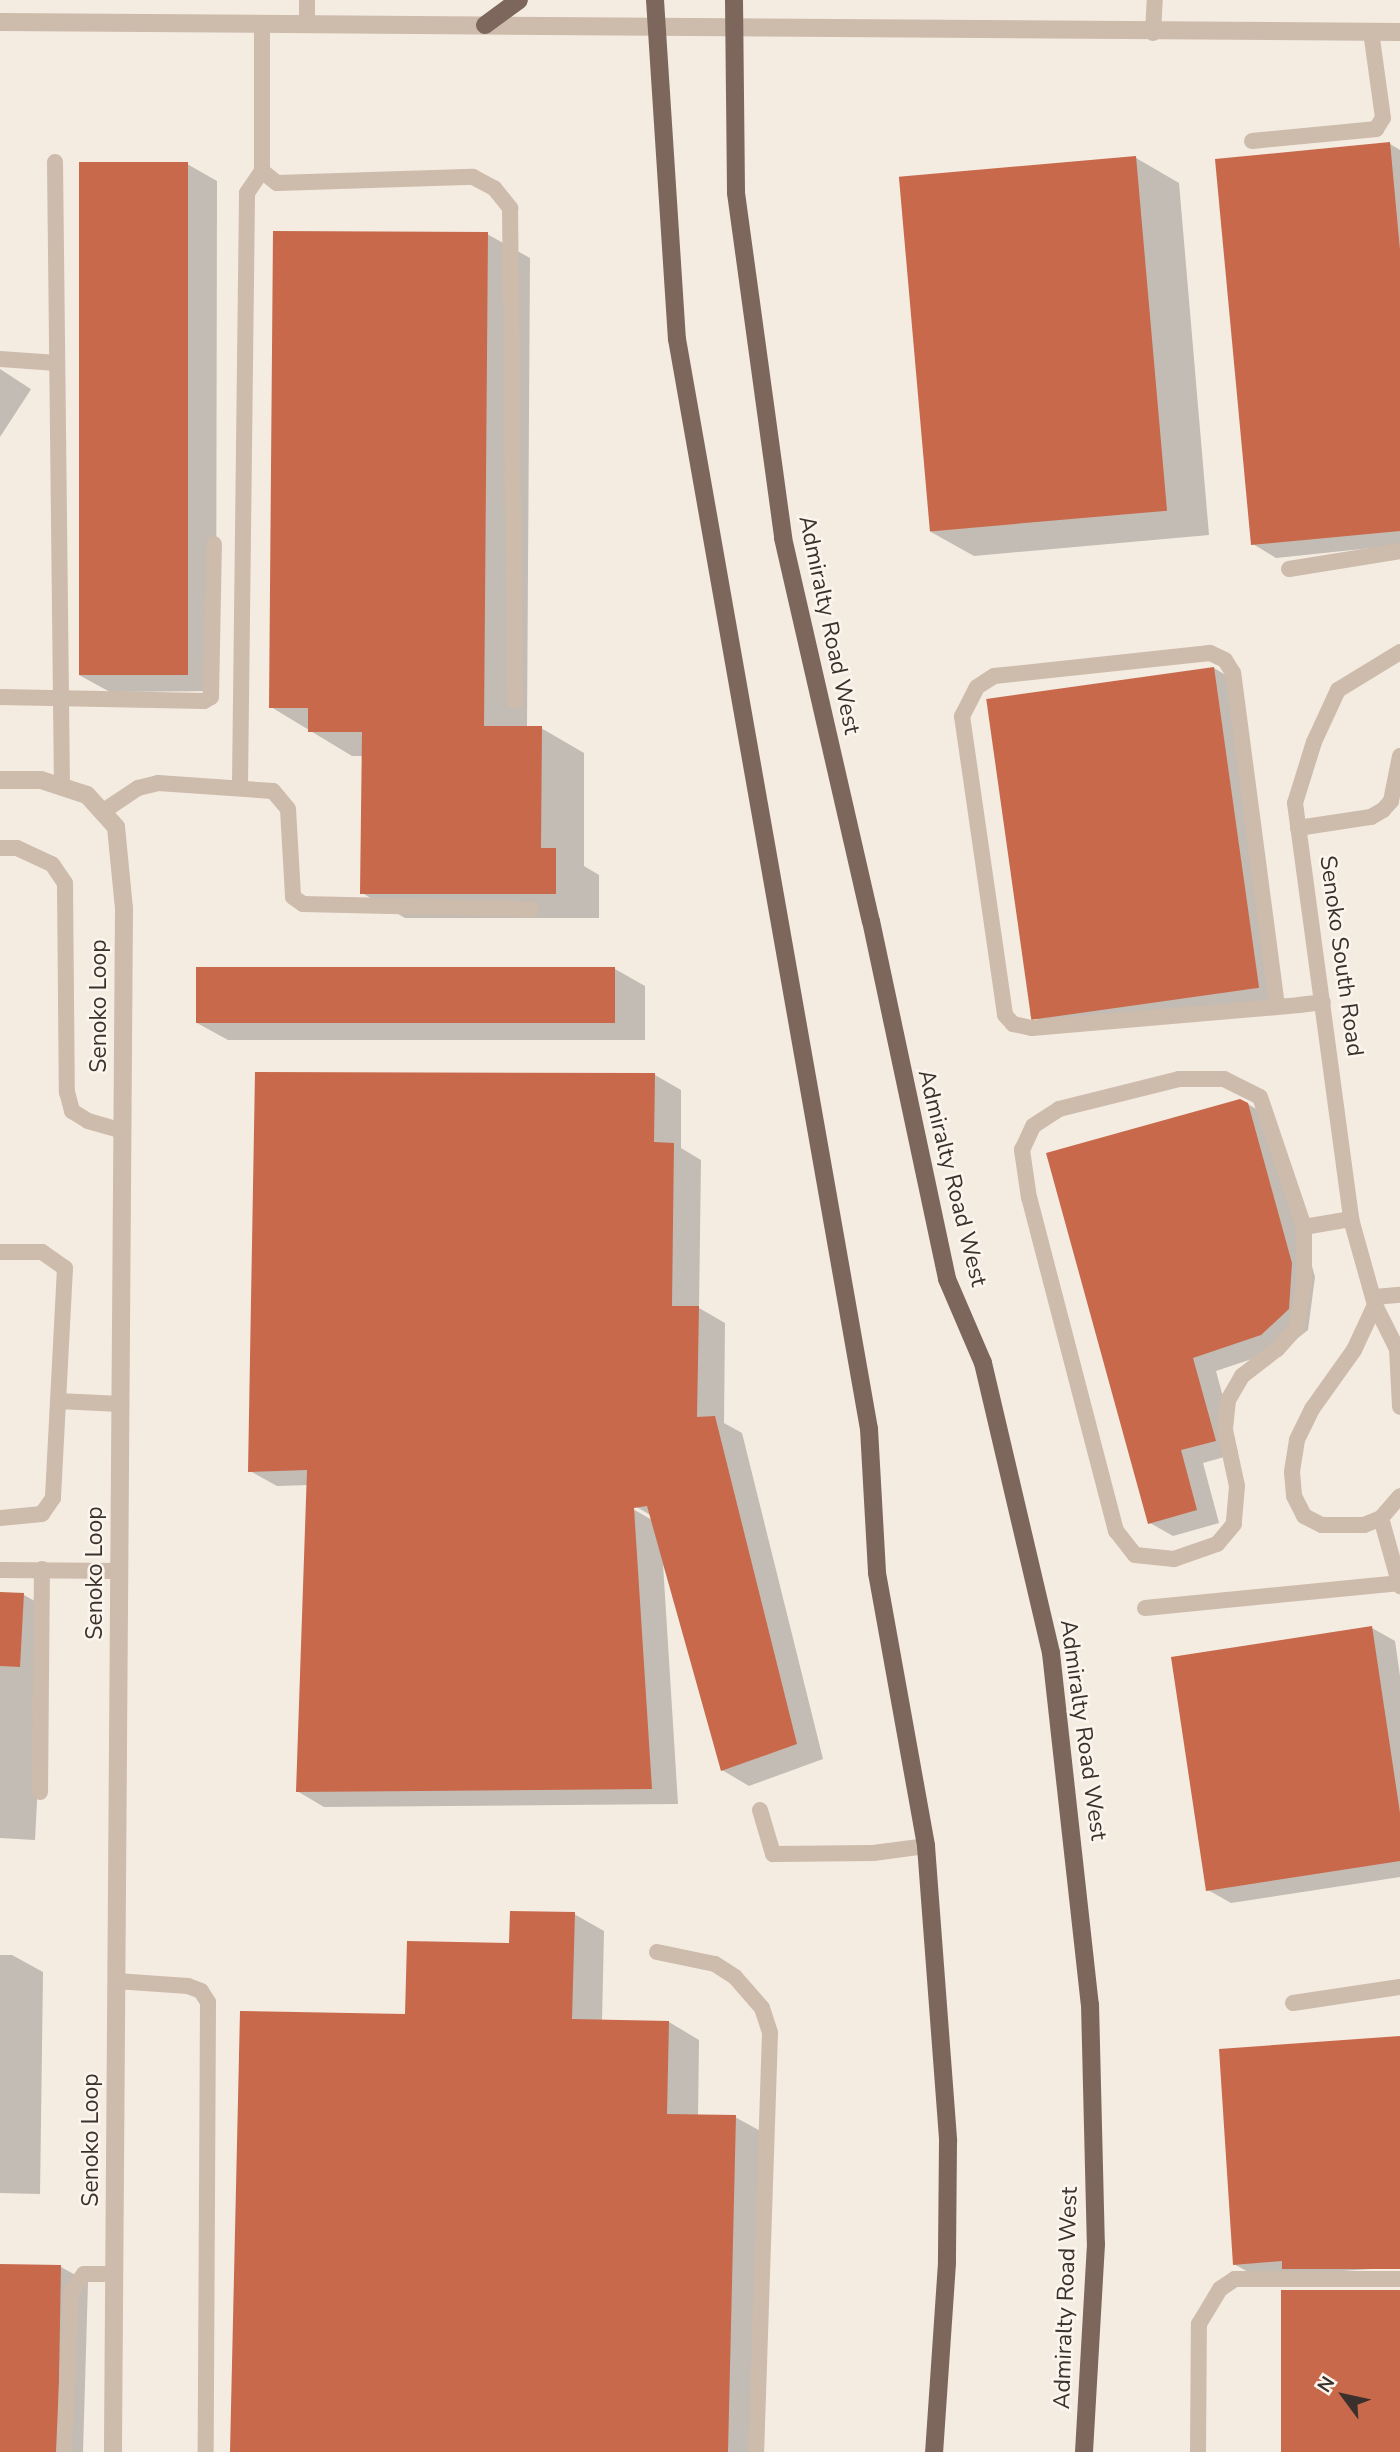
<!DOCTYPE html>
<html>
<head>
<meta charset="utf-8">
<style>
	body { margin:0 }
	#map { position:relative; width:1400px; height:2452px; overflow:hidden; background:#f4ebe1; font-family:"Nunito Sans",sans-serif }
	div>[style] { position:absolute }
	.shadow>* { inset:0; background:#0003; transform-origin:0 0 }
	.building>* { inset:0; background:#c8694b; transform-origin:0 0 }
	.service>* { height:16px; margin:-8px; padding:0 8px; transform-origin:8px; border-radius:8px; background:#cdbbac }
	.minor>* { height:18px; margin:-9px; padding:0 9px; transform-origin:9px; border-radius:9px; background:#cdbbac }
	.primary>* { height:18px; margin:-9px; padding:0 9px; transform-origin:9px; border-radius:9px; background:#7d675c }
	span { translate:-50% -50%; white-space:nowrap; text-align:center; line-height:1.15; -webkit-text-stroke:5px #fbf5ee; paint-order:stroke }
	.street-label { font-size:23px; color:#3b302b }
	.north { position:absolute; left:1309px; top:2361px; width:70px; height:70px; -webkit-text-stroke:5px #fbf5ee; paint-order:stroke; rotate:303deg; font-size:19px; font-weight:700; line-height:28px; text-align:center; color:#3b302b }
	.north::after { content:''; display:block; margin:auto; width:24px; height:32px; background:#3b302b; clip-path:polygon(50% 0,100% 100%,50% 72%,0 100%) }
</style>
</head>
<body>
<div id="map">
	<div class="shadow">
		<i style="clip-path:polygon(1390px 144px,1400px 150px,1400px 545px,1276px 558px,1253px 544px)"></i>
		<i style="clip-path:polygon(1136px 158px,1179px 183px,1209px 535px,974px 556px,931px 532px)"></i>
		<i style="clip-path:polygon(187px 164px,217px 181px,216px 691px,110px 692px,79px 675px)"></i>
		<i style="clip-path:polygon(487px 234px,530px 258px,527px 728px,541px 728px,584px 753px,584px 866px,599px 875px,599px 918px,405px 918px,362px 893px,363px 756px,352px 756px,271px 707px)"></i>
		<i style="left:0;top:369px;width:37px;height:330px;rotate:33deg"></i>
		<i style="clip-path:polygon(1214px 668px,1237px 682px,1280px 1001px,1053px 1029px,1030px 1015px)"></i>
		<i style="clip-path:polygon(615px 969px,645px 986px,645px 1040px,228px 1040px,197px 1023px)"></i>
		<i style="clip-path:polygon(evenodd,655px 1075px,681px 1090px,681px 1148px,701px 1160px,699px 1308px,725px 1323px,724px 1423px,742px 1433px,823px 1759px,749px 1786px,722px 1770px,663px 1564px,678px 1804px,324px 1807px,297px 1791px,308px 1485px,277px 1486px,250px 1471px,655px 1075px,628px 1502px,652px 1516px,652px 1520px,626px 1505px,628px 1502px)"></i>
		<i style="clip-path:polygon(1248px 1104px,1271px 1118px,1315px 1277px,1308px 1330px,1285px 1348px,1216px 1371px,1238px 1453px,1203px 1463px,1219px 1523px,1173px 1536px,1150px 1523px)"></i>
		<i style="clip-path:polygon(0 1594px,24px 1595px,47px 1608px,35px 1840px,0 1838px)"></i>
		<i style="clip-path:polygon(1372px 1628px,1395px 1641px,1400px 1676px,1400px 1877px,1231px 1903px,1208px 1890px)"></i>
		<i style="clip-path:polygon(574px 1914px,604px 1931px,602px 2021px,669px 2022px,699px 2040px,698px 2116px,735px 2117px,766px 2134px,758px 2452px,232px 2452px,407px 2016px,511px 1945px)"></i>
		<i style="clip-path:polygon(0 1955px,12px 1955px,43px 1972px,40px 2194px,0 2193px)"></i>
		<i style="clip-path:polygon(1400px 2037px,1400px 2267px,1257px 2277px,1234px 2264px)"></i>
		<i style="clip-path:polygon(0 2266px,61px 2267px,88px 2282px,83px 2452px,0 2452px)"></i>
	</div>
	<div class="building">
		<i style="clip-path:polygon(1390px 142px,1400px 250px,1400px 531px,1251px 545px,1215px 159px)"></i>
		<i style="left:1136px;top:156px;width:356px;height:238px;rotate:85deg"></i>
		<i style="left:188px;top:162px;width:513px;height:109px;rotate:90deg"></i>
		<i style="clip-path:polygon(273px 231px,488px 232px,484px 726px,542px 726px,541px 848px,556px 848px,556px 894px,360px 894px,362px 732px,308px 732px,308px 708px,269px 708px)"></i>
		<i style="left:1214px;top:667px;width:324px;height:230px;rotate:82deg"></i>
		<i style="left:615px;top:967px;width:56px;height:419px;rotate:90deg"></i>
		<i style="clip-path:polygon(255px 1072px,655px 1073px,654px 1142px,674px 1143px,672px 1306px,699px 1306px,697px 1417px,715px 1416px,797px 1744px,721px 1771px,647px 1506px,634px 1508px,652px 1789px,296px 1792px,307px 1470px,248px 1472px)"></i>
		<i style="clip-path:polygon(1240px 1099px,1248px 1103px,1292px 1263px,1289px 1309px,1261px 1335px,1193px 1358px,1216px 1441px,1181px 1450px,1197px 1510px,1148px 1524px,1046px 1153px)"></i>
		<i style="clip-path:polygon(0 1592px,24px 1593px,20px 1667px,0 1666px)"></i>
		<i style="clip-path:polygon(1372px 1626px,1400px 1813px,1400px 1861px,1206px 1891px,1171px 1657px)"></i>
		<i style="clip-path:polygon(510px 1911px,575px 1912px,572px 2019px,669px 2021px,667px 2114px,736px 2115px,728px 2452px,230px 2452px,240px 2011px,405px 2014px,407px 1941px,509px 1943px)"></i>
		<i style="clip-path:polygon(1400px 2036px,1400px 2269px,1282px 2269px,1282px 2261px,1233px 2265px,1219px 2049px)"></i>
		<i style="left:0;top:2264px;width:61px;height:188px;rotate:1deg"></i>
		<i style="left:1281px;top:2290px;width:119px;height:162px"></i>
	</div>
	<div class="service">
		<i style="left:307px;top:23px;width:23px;rotate:-90deg"></i>
		<i style="left:262px;top:25px;width:146px;rotate:90deg"></i>
		<i style="left:262px;top:171px;width:19px;rotate:39deg"></i>
		<i style="left:277px;top:183px;width:196px;rotate:-1.8deg"></i>
		<i style="left:473px;top:177px;width:24px;rotate:28deg"></i>
		<i style="left:494px;top:188px;width:26px;rotate:51deg"></i>
		<i style="left:510px;top:208px;width:493px;rotate:89.4deg"></i>
		<i style="left:1153px;top:33px;width:33px;rotate:-87deg"></i>
		<i style="left:1252px;top:141px;width:125px;rotate:-5.5deg"></i>
		<i style="left:1376px;top:129px;width:13px;rotate:-58deg"></i>
		<i style="left:1383px;top:118px;width:87px;rotate:-97.9deg"></i>
		<i style="left:55px;top:162px;width:625px;rotate:89.36deg"></i>
		<i style="left:0;top:359px;width:57px;rotate:4deg"></i>
		<i style="left:1289px;top:569px;width:112px;rotate:-9.2deg"></i>
		<i style="left:1400px;top:652px;width:73px;rotate:148.5deg"></i>
		<i style="left:1338px;top:690px;width:57px;rotate:114.8deg"></i>
		<i style="left:1314px;top:742px;width:64px;rotate:107.3deg"></i>
		<i style="left:1295px;top:803px;width:420px;rotate:82.3deg"></i>
		<i style="left:1351px;top:1219px;width:89px;rotate:74.4deg"></i>
		<i style="left:1375px;top:1305px;width:50px;rotate:115deg"></i>
		<i style="left:1354px;top:1350px;width:72px;rotate:125.4deg"></i>
		<i style="left:1312px;top:1409px;width:34px;rotate:116deg"></i>
		<i style="left:1297px;top:1440px;width:32px;rotate:99deg"></i>
		<i style="left:1292px;top:1472px;width:24px;rotate:85deg"></i>
		<i style="left:1294px;top:1496px;width:22px;rotate:63deg"></i>
		<i style="left:1304px;top:1516px;width:20px;rotate:27deg"></i>
		<i style="left:1322px;top:1525px;width:42px"></i>
		<i style="left:1364px;top:1525px;width:18px;rotate:-22deg"></i>
		<i style="left:1381px;top:1518px;width:29px;rotate:-49deg"></i>
		<i style="left:0;top:697px;width:204px;rotate:1.1deg"></i>
		<i style="left:204px;top:701px;width:8px;rotate:-30deg"></i>
		<i style="left:211px;top:697px;width:153px;rotate:-88.9deg"></i>
		<i style="left:240px;top:785px;width:592px;rotate:-89.32deg"></i>
		<i style="left:247px;top:193px;width:27px;rotate:-56deg"></i>
		<i style="left:102px;top:812px;width:43px;rotate:-33.7deg"></i>
		<i style="left:138px;top:788px;width:21px;rotate:-14deg"></i>
		<i style="left:158px;top:783px;width:115px;rotate:4deg"></i>
		<i style="left:273px;top:791px;width:23px;rotate:50deg"></i>
		<i style="left:288px;top:809px;width:88px;rotate:86.7deg"></i>
		<i style="left:293px;top:897px;width:12px;rotate:35deg"></i>
		<i style="left:303px;top:904px;width:228px;rotate:1.3deg"></i>
		<i style="left:1298px;top:828px;width:74px;rotate:-8.6deg"></i>
		<i style="left:1371px;top:817px;width:14px;rotate:-30deg"></i>
		<i style="left:1383px;top:810px;width:12px;rotate:-48deg"></i>
		<i style="left:1391px;top:801px;width:46px;rotate:-78.7deg"></i>
		<i style="left:0;top:848px;width:17px"></i>
		<i style="left:17px;top:848px;width:38px;rotate:25deg"></i>
		<i style="left:52px;top:864px;width:23px;rotate:56deg"></i>
		<i style="left:65px;top:883px;width:209px;rotate:89.5deg"></i>
		<i style="left:67px;top:1092px;width:20px;rotate:75deg"></i>
		<i style="left:72px;top:1111px;width:19px;rotate:32deg"></i>
		<i style="left:88px;top:1121px;width:35px;rotate:16deg"></i>
		<i style="left:1277px;top:1006px;width:336px;rotate:-97.5deg"></i>
		<i style="left:1233px;top:673px;width:15px;rotate:-122deg"></i>
		<i style="left:1225px;top:660px;width:17px;rotate:-155deg"></i>
		<i style="left:1210px;top:653px;width:217px;rotate:173.9deg"></i>
		<i style="left:994px;top:676px;width:20px;rotate:147deg"></i>
		<i style="left:977px;top:687px;width:33px;rotate:117deg"></i>
		<i style="left:962px;top:716px;width:302px;rotate:81.8deg"></i>
		<i style="left:1005px;top:1015px;width:12px;rotate:48deg"></i>
		<i style="left:1013px;top:1024px;width:19px;rotate:12deg"></i>
		<i style="left:1032px;top:1028px;width:268px;rotate:-4.9deg"></i>
		<i style="left:1299px;top:1005px;width:24px;rotate:-7deg"></i>
		<i style="left:1179px;top:1079px;width:45px"></i>
		<i style="left:1224px;top:1079px;width:40px;rotate:26.6deg"></i>
		<i style="left:1260px;top:1097px;width:137px;rotate:71.3deg"></i>
		<i style="left:1304px;top:1227px;width:54px;rotate:90deg"></i>
		<i style="left:1304px;top:1281px;width:47px;rotate:98.7deg"></i>
		<i style="left:1297px;top:1327px;width:30px;rotate:132deg"></i>
		<i style="left:1277px;top:1349px;width:44px;rotate:142.4deg"></i>
		<i style="left:1242px;top:1376px;width:28px;rotate:120deg"></i>
		<i style="left:1228px;top:1400px;width:30px;rotate:96deg"></i>
		<i style="left:1225px;top:1430px;width:57px;rotate:77.9deg"></i>
		<i style="left:1237px;top:1486px;width:38px;rotate:95deg"></i>
		<i style="left:1234px;top:1524px;width:26px;rotate:130deg"></i>
		<i style="left:1217px;top:1544px;width:46px;rotate:160.8deg"></i>
		<i style="left:1174px;top:1559px;width:39px;rotate:-174deg"></i>
		<i style="left:1135px;top:1555px;width:31px;rotate:-128deg"></i>
		<i style="left:1116px;top:1531px;width:344px;rotate:-104.6deg"></i>
		<i style="left:1029px;top:1198px;width:49px;rotate:-98.3deg"></i>
		<i style="left:1022px;top:1150px;width:26px;rotate:-65deg"></i>
		<i style="left:1033px;top:1126px;width:31px;rotate:-33deg"></i>
		<i style="left:1059px;top:1109px;width:124px;rotate:-14deg"></i>
		<i style="left:1304px;top:1227px;width:48px;rotate:-9.7deg"></i>
		<i style="left:0;top:1252px;width:42px"></i>
		<i style="left:42px;top:1252px;width:28px;rotate:35deg"></i>
		<i style="left:65px;top:1268px;width:230px;rotate:93deg"></i>
		<i style="left:53px;top:1498px;width:19px;rotate:125deg"></i>
		<i style="left:42px;top:1514px;width:42px;rotate:174.6deg"></i>
		<i style="left:1375px;top:1297px;width:25px;rotate:-5deg"></i>
		<i style="left:1375px;top:1305px;width:49px;rotate:63.4deg"></i>
		<i style="left:1397px;top:1349px;width:58px;rotate:87deg"></i>
		<i style="left:58px;top:1401px;width:63px;rotate:2.7deg"></i>
		<i style="left:1381px;top:1518px;width:71px;rotate:74.4deg"></i>
		<i style="left:0;top:1570px;width:120px;rotate:0.5deg"></i>
		<i style="left:1145px;top:1608px;width:254px;rotate:-5.6deg"></i>
		<i style="left:40px;top:1792px;width:223px;rotate:-89.5deg"></i>
		<i style="left:760px;top:1810px;width:46px;rotate:73.5deg"></i>
		<i style="left:773px;top:1854px;width:100px;rotate:-0.6deg"></i>
		<i style="left:873px;top:1853px;width:53px;rotate:-7.5deg"></i>
		<i style="left:657px;top:1952px;width:59px;rotate:11.7deg"></i>
		<i style="left:715px;top:1964px;width:24px;rotate:33deg"></i>
		<i style="left:735px;top:1977px;width:41px;rotate:48.9deg"></i>
		<i style="left:762px;top:2008px;width:26px;rotate:72deg"></i>
		<i style="left:770px;top:2033px;width:419px;rotate:91.9deg"></i>
		<i style="left:116px;top:1981px;width:72px;rotate:4deg"></i>
		<i style="left:188px;top:1986px;width:14px;rotate:21deg"></i>
		<i style="left:201px;top:1991px;width:13px;rotate:58deg"></i>
		<i style="left:208px;top:2002px;width:450px;rotate:90.3deg"></i>
		<i style="left:1293px;top:2003px;width:108px;rotate:-8.5deg"></i>
		<i style="left:64px;top:2452px;width:160px;rotate:-87.5deg"></i>
		<i style="left:71px;top:2292px;width:22px;rotate:-54deg"></i>
		<i style="left:84px;top:2274px;width:30px"></i>
		<i style="left:1198px;top:2452px;width:128px;rotate:-89.6deg"></i>
		<i style="left:1199px;top:2324px;width:41px;rotate:-59deg"></i>
		<i style="left:1220px;top:2289px;width:18px;rotate:-34deg"></i>
		<i style="left:1235px;top:2279px;width:165px"></i>
	</div>
	<div class="minor">
		<i style="left:0;top:22px;width:1400px;rotate:0.41deg"></i>
		<i style="left:0;top:780px;width:41px"></i>
		<i style="left:41px;top:780px;width:48px;rotate:18.1deg"></i>
		<i style="left:87px;top:795px;width:43px;rotate:47.8deg"></i>
		<i style="left:116px;top:827px;width:81px;rotate:84.4deg"></i>
		<i style="left:124px;top:908px;width:1544px;rotate:90.41deg"></i>
	</div>
	<div class="primary">
		<i style="left:655px;top:0;width:340px;rotate:86.3deg"></i>
		<i style="left:677px;top:339px;width:1107px;rotate:80.01deg"></i>
		<i style="left:869px;top:1429px;width:144px;rotate:86.8deg"></i>
		<i style="left:877px;top:1573px;width:277px;rotate:79.8deg"></i>
		<i style="left:926px;top:1846px;width:296px;rotate:85.7deg"></i>
		<i style="left:948px;top:2141px;width:122px;rotate:90.5deg"></i>
		<i style="left:947px;top:2263px;width:189px;rotate:93.9deg"></i>
		<i style="left:734px;top:0;width:193px;rotate:89.4deg"></i>
		<i style="left:736px;top:193px;width:348px;rotate:82.2deg"></i>
		<i style="left:783px;top:538px;width:393px;rotate:77.1deg"></i>
		<i style="left:871px;top:921px;width:366px;rotate:78deg"></i>
		<i style="left:947px;top:1279px;width:91px;rotate:66.8deg"></i>
		<i style="left:983px;top:1363px;width:298px;rotate:76.8deg"></i>
		<i style="left:1051px;top:1653px;width:353px;rotate:83.7deg"></i>
		<i style="left:1090px;top:2004px;width:240px;rotate:88.6deg"></i>
		<i style="left:1096px;top:2244px;width:208px;rotate:93.3deg"></i>
		<i style="left:485px;top:25px;width:42px;rotate:-36.3deg"></i>
	</div>
	<div class="street-label">
		<span style="left:829px;top:625px;rotate:78deg">Admiralty Road West</span>
		<span style="left:1341px;top:956px;rotate:82deg">Senoko South Road</span>
		<span style="left:99px;top:1006px;rotate:-90deg">Senoko Loop</span>
		<span style="left:952px;top:1178px;rotate:76deg">Admiralty Road West</span>
		<span style="left:95px;top:1573px;rotate:-90deg">Senoko Loop</span>
		<span style="left:1083px;top:1730px;rotate:82deg">Admiralty Road West</span>
		<span style="left:91px;top:2140px;rotate:-90deg">Senoko Loop</span>
		<span style="left:1066px;top:2298px;rotate:-88deg">Admiralty Road West</span>
	</div>
	<div class="north">N</div>
</div>
</body>
</html>
